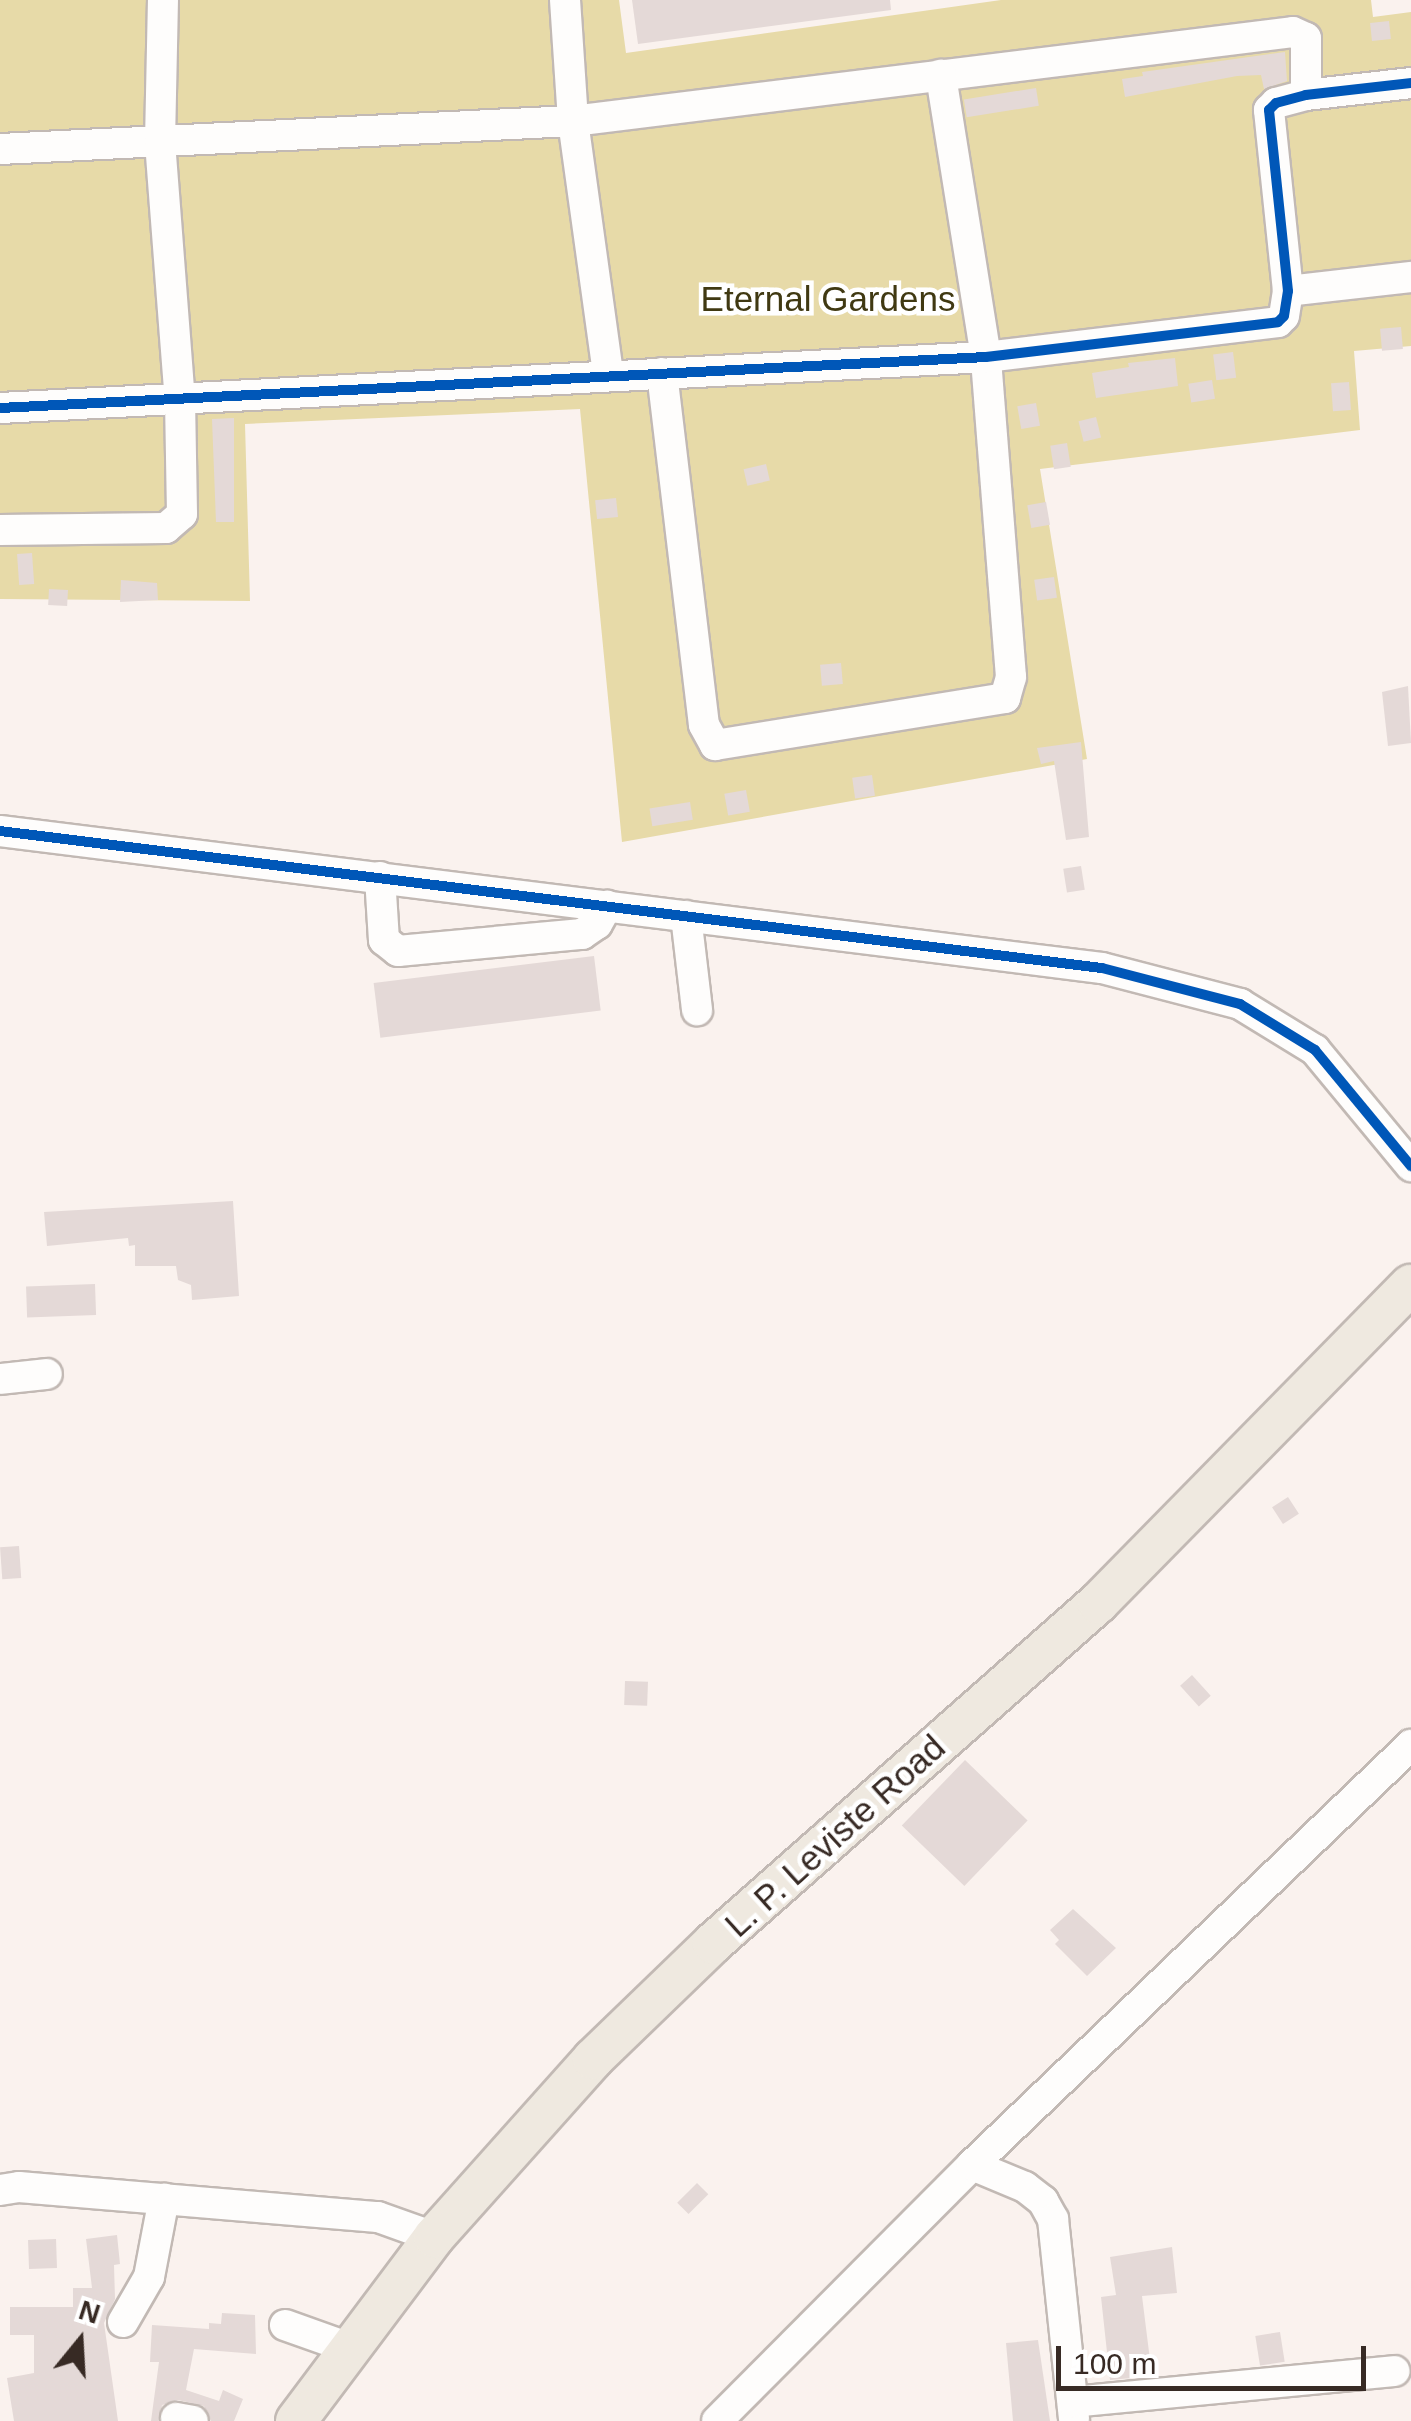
<!DOCTYPE html>
<html>
<head>
<meta charset="utf-8">
<style>
	body { margin:0 }
	#map { position:relative; width:1411px; height:2421px; overflow:hidden; background:#faf2ee; font-family:Arial,sans-serif }
	div>[style] { position:absolute }
	.green>* { inset:0; background:#e7daa8 }
	.building>* { inset:0; background:#e4d9d7; transform-origin:0 0 }
	.roads { filter:drop-shadow(2px 0 #c2b9b4) drop-shadow(-2px 0 #c2b9b4) drop-shadow(0 2px #c2b9b4) drop-shadow(0 -2px #c2b9b4) }
	.minor>* { height:30px; margin:-15px; padding:0 15px; transform-origin:15px; border-radius:15px; background:#fefdfc }
	.major>* { height:40px; margin:-20px; padding:0 20px; transform-origin:20px; border-radius:20px; background:#efe9e0 }
	.cycleway>* { height:10px; margin:-5px; padding:0 5px; transform-origin:5px; border-radius:5px; background:#0057b8 }
	span { translate:-50% -50%; white-space:nowrap; text-align:center; line-height:1.15; -webkit-text-stroke:9px #fff; paint-order:stroke }
	.park-label { font-size:35px; color:#403912 }
	.street-label { font-size:35px; color:#372a24 }
	.north { position:absolute; left:30px; top:2291px; width:100px; height:100px; -webkit-text-stroke:8px #fff; paint-order:stroke; rotate:18deg; font-size:28px; font-weight:700; line-height:40px; text-align:center; color:#372a24 }
	.north::after { content:''; display:block; margin:auto; width:35px; height:45px; background:#372a24; clip-path:polygon(50% 0,100% 100%,50% 72%,0 100%) }
	.scale { position:absolute; left:1056px; top:2346px; width:310px; height:45px; box-sizing:border-box; border:5px solid #372a24; border-top:0; padding-left:12px; font-size:30px; line-height:35px; white-space:nowrap; color:#372a24; -webkit-text-stroke:8px #fff; paint-order:stroke }
</style>
</head>
<body>
<div id="map">
	<div class="green">
		<i style="clip-path:polygon(0 0,619px 0,626px 53px,1001px 0,1371px 0,1373px 17px,1411px 12px,1411px 346px,1354px 351px,1360px 430px,1040px 469px,1087px 759px,622px 842px,580px 409px,245px 424px,250px 601px,0 599px)"></i>
	</div>
	<div class="building">
		<i style="clip-path:polygon(632px 0,890px 0,891px 10px,638px 44px)"></i>
		<i style="left:1389px;top:21px;width:18px;height:19px;rotate:84deg"></i>
		<i style="clip-path:polygon(1285px 52px,1287px 81px,1264px 89px,1261px 75px,1237px 76px,1125px 97px,1122px 79px,1143px 76px,1142px 72px)"></i>
		<i style="left:1036px;top:88px;width:18px;height:73px;rotate:81deg"></i>
		<i style="left:1401px;top:327px;width:22px;height:21px;rotate:85deg"></i>
		<i style="left:1233px;top:352px;width:26px;height:20px;rotate:83deg"></i>
		<i style="clip-path:polygon(1175px 358px,1178px 386px,1096px 398px,1092px 373px,1129px 367px,1128px 363px)"></i>
		<i style="left:1212px;top:380px;width:19px;height:24px;rotate:81deg"></i>
		<i style="left:1349px;top:382px;width:28px;height:18px;rotate:86deg"></i>
		<i style="left:1036px;top:403px;width:23px;height:19px;rotate:80deg"></i>
		<i style="left:1096px;top:417px;width:21px;height:18px;rotate:76deg"></i>
		<i style="clip-path:polygon(234px 418px,234px 522px,216px 522px,212px 419px)"></i>
		<i style="left:1067px;top:443px;width:24px;height:17px;rotate:81deg"></i>
		<i style="left:766px;top:464px;width:17px;height:23px;rotate:77deg"></i>
		<i style="left:616px;top:498px;width:19px;height:21px;rotate:84deg"></i>
		<i style="left:1046px;top:502px;width:23px;height:19px;rotate:80deg"></i>
		<i style="left:32px;top:553px;width:31px;height:15px;rotate:86deg"></i>
		<i style="left:1054px;top:577px;width:21px;height:20px;rotate:82deg"></i>
		<i style="clip-path:polygon(121px 580px,157px 583px,158px 600px,120px 602px)"></i>
		<i style="left:49px;top:589px;width:19px;height:16px;rotate:3deg"></i>
		<i style="left:841px;top:663px;width:21px;height:21px;rotate:85deg"></i>
		<i style="clip-path:polygon(1408px 686px,1411px 743px,1388px 746px,1382px 692px)"></i>
		<i style="clip-path:polygon(1081px 742px,1089px 837px,1066px 840px,1054px 761px,1041px 764px,1037px 748px)"></i>
		<i style="left:872px;top:775px;width:21px;height:20px;rotate:82deg"></i>
		<i style="left:746px;top:790px;width:22px;height:22px;rotate:80deg"></i>
		<i style="left:690px;top:802px;width:18px;height:41px;rotate:81deg"></i>
		<i style="left:1081px;top:866px;width:24px;height:18px;rotate:81deg"></i>
		<i style="left:594px;top:956px;width:55px;height:222px;rotate:83deg"></i>
		<i style="clip-path:polygon(233px 1201px,239px 1296px,192px 1300px,191px 1285px,178px 1280px,176px 1266px,135px 1266px,135px 1245px,129px 1246px,128px 1238px,47px 1246px,44px 1212px)"></i>
		<i style="left:95px;top:1284px;width:31px;height:69px;rotate:88deg"></i>
		<i style="left:1288px;top:1497px;width:20px;height:19px;rotate:57deg"></i>
		<i style="left:19px;top:1546px;width:32px;height:19px;rotate:86deg"></i>
		<i style="left:1192px;top:1675px;width:28px;height:16px;rotate:48deg"></i>
		<i style="left:625px;top:1681px;width:23px;height:24px;rotate:2deg"></i>
		<i style="left:965px;top:1760px;width:87px;height:91px;rotate:44deg"></i>
		<i style="clip-path:polygon(1073px 1909px,1116px 1948px,1087px 1976px,1055px 1944px,1059px 1940px,1050px 1930px)"></i>
		<i style="left:697px;top:2183px;width:16px;height:28px;rotate:45deg"></i>
		<i style="clip-path:polygon(117px 2235px,120px 2264px,114px 2265px,115px 2299px,104px 2323px,118px 2421px,14px 2421px,7px 2378px,34px 2373px,34px 2335px,10px 2335px,10px 2307px,73px 2307px,73px 2288px,92px 2288px,86px 2239px)"></i>
		<i style="left:56px;top:2239px;width:29px;height:28px;rotate:88deg"></i>
		<i style="clip-path:polygon(1172px 2247px,1177px 2293px,1142px 2296px,1152px 2376px,1110px 2380px,1101px 2297px,1116px 2295px,1110px 2257px)"></i>
		<i style="clip-path:polygon(222px 2313px,255px 2315px,256px 2354px,194px 2349px,186px 2390px,219px 2401px,223px 2390px,243px 2399px,234px 2421px,211px 2421px,204px 2406px,178px 2400px,162px 2405px,158px 2421px,151px 2421px,159px 2362px,150px 2362px,152px 2325px,209px 2329px,209px 2323px,221px 2324px)"></i>
		<i style="left:1280px;top:2332px;width:30px;height:25px;rotate:81deg"></i>
		<i style="clip-path:polygon(1038px 2340px,1050px 2421px,1013px 2421px,1006px 2343px)"></i>
	</div>
	<div class="roads">
		<div class="minor">
			<i style="left:565px;top:0;width:121px;rotate:86.2deg"></i>
			<i style="left:573px;top:121px;width:255px;rotate:82.1deg"></i>
			<i style="left:0;top:149px;width:574px;rotate:-2.8deg"></i>
			<i style="left:573px;top:121px;width:725px;rotate:-7.05deg"></i>
			<i style="left:1293px;top:32px;width:14px;rotate:25deg"></i>
			<i style="left:1306px;top:38px;width:57px;rotate:90deg"></i>
			<i style="left:1288px;top:291px;width:124px;rotate:-6.5deg"></i>
			<i style="left:662px;top:373px;width:354px;rotate:83.2deg"></i>
			<i style="left:704px;top:725px;width:23px;rotate:61deg"></i>
			<i style="left:715px;top:745px;width:294px;rotate:-9.2deg"></i>
			<i style="left:1005px;top:698px;width:22px;rotate:-74deg"></i>
			<i style="left:1011px;top:677px;width:321px;rotate:-94.5deg"></i>
			<i style="left:986px;top:357px;width:286px;rotate:-99.1deg"></i>
			<i style="left:0;top:408px;width:987px;rotate:-2.96deg"></i>
			<i style="left:986px;top:357px;width:294px;rotate:-6.8deg"></i>
			<i style="left:1278px;top:322px;width:8px;rotate:-45deg"></i>
			<i style="left:1284px;top:316px;width:25px;rotate:-81deg"></i>
			<i style="left:1288px;top:291px;width:182px;rotate:-96deg"></i>
			<i style="left:1269px;top:110px;width:10px;rotate:-45deg"></i>
			<i style="left:1276px;top:103px;width:31px;rotate:-15deg"></i>
			<i style="left:1306px;top:95px;width:106px;rotate:-6.5deg"></i>
			<i style="left:0;top:530px;width:166px;rotate:-0.7deg"></i>
			<i style="left:166px;top:528px;width:21px;rotate:-41deg"></i>
			<i style="left:182px;top:514px;width:112px;rotate:-91deg"></i>
			<i style="left:180px;top:402px;width:261px;rotate:-94.4deg"></i>
			<i style="left:160px;top:142px;width:142px;rotate:-88.8deg"></i>
			<i style="left:0;top:831px;width:1110px;rotate:7.09deg"></i>
			<i style="left:1102px;top:968px;width:143px;rotate:14.6deg"></i>
			<i style="left:1240px;top:1004px;width:88px;rotate:31.5deg"></i>
			<i style="left:1315px;top:1050px;width:151px;rotate:50.4deg"></i>
			<i style="left:380px;top:877px;width:63px;rotate:86.4deg"></i>
			<i style="left:384px;top:940px;width:18px;rotate:38deg"></i>
			<i style="left:398px;top:951px;width:185px;rotate:-5.3deg"></i>
			<i style="left:582px;top:934px;width:18px;rotate:-34deg"></i>
			<i style="left:597px;top:924px;width:21px;rotate:-61deg"></i>
			<i style="left:686px;top:916px;width:95px;rotate:83.3deg"></i>
			<i style="left:0;top:1379px;width:47px;rotate:-6.1deg"></i>
			<i style="left:972px;top:2165px;width:57px;rotate:22.5deg"></i>
			<i style="left:1025px;top:2187px;width:23px;rotate:38deg"></i>
			<i style="left:1043px;top:2201px;width:21px;rotate:61deg"></i>
			<i style="left:1053px;top:2219px;width:201px;rotate:84deg"></i>
			<i style="left:0;top:2190px;width:19px;rotate:-9deg"></i>
			<i style="left:19px;top:2187px;width:360px;rotate:4.8deg"></i>
			<i style="left:378px;top:2217px;width:59px;rotate:19.7deg"></i>
			<i style="left:123px;top:2322px;width:52px;rotate:-60deg"></i>
			<i style="left:149px;top:2277px;width:80px;rotate:-79.2deg"></i>
			<i style="left:285px;top:2325px;width:69px;rotate:19.5deg"></i>
			<i style="left:1073px;top:2402px;width:323px;rotate:-5.5deg"></i>
			<i style="left:176px;top:2418px;width:17px;rotate:10deg"></i>
			<i style="left:717px;top:2421px;width:361px;rotate:-45.1deg"></i>
			<i style="left:972px;top:2165px;width:608px;rotate:-43.73deg"></i>
		</div>
		<div class="major">
			<i style="left:296px;top:2421px;width:230px;rotate:-53.1deg"></i>
			<i style="left:434px;top:2237px;width:239px;rotate:-48.2deg"></i>
			<i style="left:593px;top:2059px;width:167px;rotate:-44deg"></i>
			<i style="left:713px;top:1943px;width:514px;rotate:-41.45deg"></i>
			<i style="left:1098px;top:1603px;width:446px;rotate:-45.5deg"></i>
		</div>
	</div>
	<div class="cycleway">
		<i style="left:0;top:408px;width:987px;rotate:-2.96deg"></i>
		<i style="left:986px;top:357px;width:294px;rotate:-6.8deg"></i>
		<i style="left:1278px;top:322px;width:8px;rotate:-45deg"></i>
		<i style="left:1284px;top:316px;width:25px;rotate:-81deg"></i>
		<i style="left:1288px;top:291px;width:182px;rotate:-96deg"></i>
		<i style="left:1269px;top:110px;width:10px;rotate:-45deg"></i>
		<i style="left:1276px;top:103px;width:31px;rotate:-15deg"></i>
		<i style="left:1306px;top:95px;width:106px;rotate:-6.5deg"></i>
		<i style="left:0;top:831px;width:1110px;rotate:7.09deg"></i>
		<i style="left:1102px;top:968px;width:143px;rotate:14.6deg"></i>
		<i style="left:1240px;top:1004px;width:88px;rotate:31.5deg"></i>
		<i style="left:1315px;top:1050px;width:151px;rotate:50.4deg"></i>
	</div>
	<div class="park-label">
		<span style="left:828px;top:299px">Eternal Gardens</span>
	</div>
	<div class="street-label">
		<span style="left:835px;top:1836px;rotate:-42deg">L. P. Leviste Road</span>
	</div>
	<div class="north">N</div>
	<div class="scale">100 m</div>
</div>
</body>
</html>
